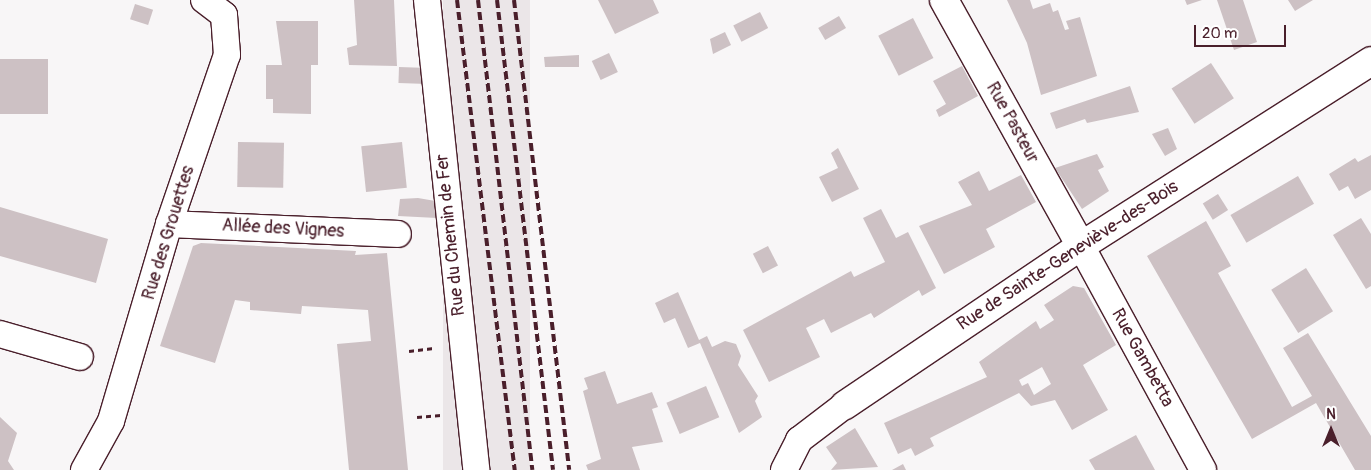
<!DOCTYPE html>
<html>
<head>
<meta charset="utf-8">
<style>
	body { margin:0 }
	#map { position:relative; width:1371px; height:470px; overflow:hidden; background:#f8f6f7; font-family:Pangolin,sans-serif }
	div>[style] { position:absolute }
	.built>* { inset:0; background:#ebe6e8; transform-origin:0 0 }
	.building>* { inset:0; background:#cdc1c4; transform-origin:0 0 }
	.path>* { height:3px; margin-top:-1.5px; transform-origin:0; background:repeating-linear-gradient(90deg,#4a1f2b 0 5px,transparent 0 9px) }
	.roads { filter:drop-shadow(1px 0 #4a1f2b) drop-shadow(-1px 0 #4a1f2b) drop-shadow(0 1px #4a1f2b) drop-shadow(0 -1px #4a1f2b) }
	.street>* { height:26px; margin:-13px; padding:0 13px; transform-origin:13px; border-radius:13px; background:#fff }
	.secondary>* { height:28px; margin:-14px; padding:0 14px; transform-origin:14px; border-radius:14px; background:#fff }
	.rail>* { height:4px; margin-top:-2px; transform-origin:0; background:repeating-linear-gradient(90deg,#4a1f2b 0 8px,transparent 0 12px) }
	span { translate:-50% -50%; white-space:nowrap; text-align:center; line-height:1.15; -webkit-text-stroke:4px #fff; paint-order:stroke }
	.street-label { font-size:18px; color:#4a1f2b }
	.north { position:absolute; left:1306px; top:405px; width:50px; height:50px; -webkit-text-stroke:4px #fff; paint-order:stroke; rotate:0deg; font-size:14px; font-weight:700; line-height:20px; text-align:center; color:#4a1f2b }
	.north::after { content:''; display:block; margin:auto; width:18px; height:22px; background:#4a1f2b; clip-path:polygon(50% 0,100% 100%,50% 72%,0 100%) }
	.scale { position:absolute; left:1194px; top:25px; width:92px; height:22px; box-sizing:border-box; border:2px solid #4a1f2b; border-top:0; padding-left:6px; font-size:15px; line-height:18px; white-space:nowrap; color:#4a1f2b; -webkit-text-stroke:4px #fff; paint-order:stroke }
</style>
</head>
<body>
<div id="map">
	<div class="built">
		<i style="left:443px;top:0;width:87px;height:472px"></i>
	</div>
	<div class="building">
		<i style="clip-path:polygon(354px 0,394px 0,397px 66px,349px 65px,347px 48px,357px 45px)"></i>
		<i style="clip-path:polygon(598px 0,653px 0,659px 13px,615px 34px)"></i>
		<i style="clip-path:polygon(1007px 0,1030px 0,1033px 9px,1050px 3px,1053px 12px,1058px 10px,1065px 30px,1069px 29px,1066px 21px,1080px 17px,1097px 76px,1041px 95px,1027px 43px)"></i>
		<i style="clip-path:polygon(1185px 0,1202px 0,1187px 5px)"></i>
		<i style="clip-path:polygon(1217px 0,1243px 0,1257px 42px,1234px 50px)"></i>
		<i style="clip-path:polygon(1288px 0,1313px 0,1295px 11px)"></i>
		<i style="left:135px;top:4px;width:19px;height:16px;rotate:18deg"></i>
		<i style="left:760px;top:12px;width:18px;height:30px;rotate:63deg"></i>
		<i style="left:839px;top:16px;width:14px;height:24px;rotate:60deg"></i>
		<i style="left:913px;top:18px;width:45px;height:39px;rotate:63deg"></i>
		<i style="clip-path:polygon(276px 21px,318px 21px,318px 65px,311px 65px,311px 114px,273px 113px,273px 99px,266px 99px,266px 65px,282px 65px)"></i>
		<i style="clip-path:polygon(725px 32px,731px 45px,713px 54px,710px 39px)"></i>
		<i style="left:609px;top:53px;width:21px;height:19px;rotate:65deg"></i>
		<i style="clip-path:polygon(579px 55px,579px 67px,545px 67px,544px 57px)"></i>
		<i style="left:0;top:59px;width:48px;height:55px"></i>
		<i style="left:1211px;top:63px;width:42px;height:47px;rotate:57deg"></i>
		<i style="clip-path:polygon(962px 66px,978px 96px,939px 117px,936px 110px,946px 104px,933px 81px)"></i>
		<i style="left:399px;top:67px;width:29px;height:16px;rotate:2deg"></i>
		<i style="clip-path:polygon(1130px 86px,1139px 112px,1087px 123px,1085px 119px,1056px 129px,1050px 113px)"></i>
		<i style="clip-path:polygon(1168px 128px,1177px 149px,1165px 156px,1152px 134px)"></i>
		<i style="left:238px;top:142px;width:46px;height:45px;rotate:1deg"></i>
		<i style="left:402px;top:142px;width:46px;height:41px;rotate:84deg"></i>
		<i style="clip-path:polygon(838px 148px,859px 189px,832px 202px,819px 177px,838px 168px,831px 153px)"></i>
		<i style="clip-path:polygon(1097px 154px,1104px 167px,1098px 170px,1109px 191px,1082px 209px,1055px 168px)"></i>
		<i style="clip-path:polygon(1371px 155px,1371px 190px,1355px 199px,1348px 186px,1339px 191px,1329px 174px,1355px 158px,1358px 162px)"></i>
		<i style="clip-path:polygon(979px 171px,989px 191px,1021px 175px,1036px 202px,986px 229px,995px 247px,944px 274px,919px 226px,972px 205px,958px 182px)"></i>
		<i style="left:1298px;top:176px;width:32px;height:78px;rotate:60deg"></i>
		<i style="left:1218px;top:194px;width:19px;height:18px;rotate:58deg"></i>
		<i style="clip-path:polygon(418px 198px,441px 202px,437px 218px,398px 216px,400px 199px)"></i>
		<i style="clip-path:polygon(0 207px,108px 239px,96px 283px,0 256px)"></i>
		<i style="clip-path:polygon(881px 209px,896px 238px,908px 232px,936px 288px,922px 296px,919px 290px,874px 318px,871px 313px,831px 333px,824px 319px,806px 328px,820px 357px,769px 382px,743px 330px,851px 271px,854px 277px,885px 262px,863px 218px)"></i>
		<i style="clip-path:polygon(1361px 218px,1371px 234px,1371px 286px,1366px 289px,1333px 235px)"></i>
		<i style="clip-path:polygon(1206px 221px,1231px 266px,1218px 273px,1292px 407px,1312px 396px,1283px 348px,1308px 333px,1371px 436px,1371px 470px,1355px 470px,1316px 403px,1252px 439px,1147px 256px)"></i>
		<i style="clip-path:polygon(201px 243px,356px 251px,355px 255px,387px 253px,408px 470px,349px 470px,337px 344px,371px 341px,368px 310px,302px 306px,301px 314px,250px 310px,250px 302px,235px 300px,215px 363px,160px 346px,193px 246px)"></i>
		<i style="left:768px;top:246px;width:22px;height:17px;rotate:63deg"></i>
		<i style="left:1306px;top:268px;width:51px;height:41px;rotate:58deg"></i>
		<i style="clip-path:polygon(evenodd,1073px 286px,1084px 288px,1116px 345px,1083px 365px,1108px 410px,1072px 430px,1055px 400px,1031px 406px,1019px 393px,930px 438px,934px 446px,915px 456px,911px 448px,898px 454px,884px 423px,987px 377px,979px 362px,1036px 321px,1040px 329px,1054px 320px,1044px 305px,1073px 286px,1042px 367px,1051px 384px,1034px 395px,1028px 383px,1022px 386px,1019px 380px,1042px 367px)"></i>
		<i style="clip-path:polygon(678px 292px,699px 340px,707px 336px,712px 347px,725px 341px,736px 344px,741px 356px,738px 365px,758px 396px,755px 401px,762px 417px,739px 433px,700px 343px,688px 348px,675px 318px,664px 323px,655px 303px)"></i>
		<i style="clip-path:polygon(605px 371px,617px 404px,652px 392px,658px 407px,652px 409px,663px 442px,632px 447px,640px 470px,588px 470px,586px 465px,601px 459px,583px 391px,588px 389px,584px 378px)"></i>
		<i style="left:706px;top:386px;width:34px;height:43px;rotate:67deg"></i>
		<i style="clip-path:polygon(0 417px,17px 433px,8px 461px,14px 470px,0 470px)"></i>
		<i style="clip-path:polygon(855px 428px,878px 467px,831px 470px,837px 463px,826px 447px)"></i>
		<i style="clip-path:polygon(1136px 435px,1155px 470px,1095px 470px,1089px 460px)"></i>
		<i style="clip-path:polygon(903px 464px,906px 470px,892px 470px)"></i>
	</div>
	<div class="path">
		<i style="left:409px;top:351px;width:25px;rotate:-7deg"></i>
		<i style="left:417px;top:417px;width:24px;rotate:-5deg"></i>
	</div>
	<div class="roads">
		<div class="street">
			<i style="left:427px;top:0;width:473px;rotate:84deg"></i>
			<i style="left:169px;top:224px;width:229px;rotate:2.5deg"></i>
			<i style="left:1081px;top:246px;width:255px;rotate:61.4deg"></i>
			<i style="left:0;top:334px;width:83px;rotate:16deg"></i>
			<i style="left:84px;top:470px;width:56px;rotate:-61.1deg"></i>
			<i style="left:111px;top:421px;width:205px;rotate:-73.6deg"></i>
			<i style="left:169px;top:224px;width:179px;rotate:-71.1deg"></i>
			<i style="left:227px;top:55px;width:40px;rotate:-94.3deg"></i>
			<i style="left:224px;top:15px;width:25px;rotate:-143deg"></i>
			<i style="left:784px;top:470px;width:34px;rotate:-63deg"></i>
			<i style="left:799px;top:440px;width:58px;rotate:-37.3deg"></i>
		</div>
		<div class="secondary">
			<i style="left:944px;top:0;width:282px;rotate:60.9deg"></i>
			<i style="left:845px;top:405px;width:285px;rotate:-34deg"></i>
			<i style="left:1081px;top:246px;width:344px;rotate:-32.5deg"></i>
		</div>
	</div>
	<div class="rail">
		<i style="left:457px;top:0;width:474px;rotate:83deg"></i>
		<i style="left:478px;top:0;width:473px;rotate:83.4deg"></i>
		<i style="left:497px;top:0;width:473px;rotate:83.2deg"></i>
		<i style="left:514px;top:0;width:473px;rotate:83.3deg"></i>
	</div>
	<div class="street-label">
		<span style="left:1012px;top:123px;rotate:61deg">Rue Pasteur</span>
		<span style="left:283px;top:229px;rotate:3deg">Allée des Vignes</span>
		<span style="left:169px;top:233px;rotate:-73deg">Rue des Grouettes</span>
		<span style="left:451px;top:235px;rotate:-96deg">Rue du Chemin de Fer</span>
		<span style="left:1068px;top:256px;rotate:-33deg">Rue de Sainte-Geneviève-des-Bois</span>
		<span style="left:1142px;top:358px;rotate:61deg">Rue Gambetta</span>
	</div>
	<div class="north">N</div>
	<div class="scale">20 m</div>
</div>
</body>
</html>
